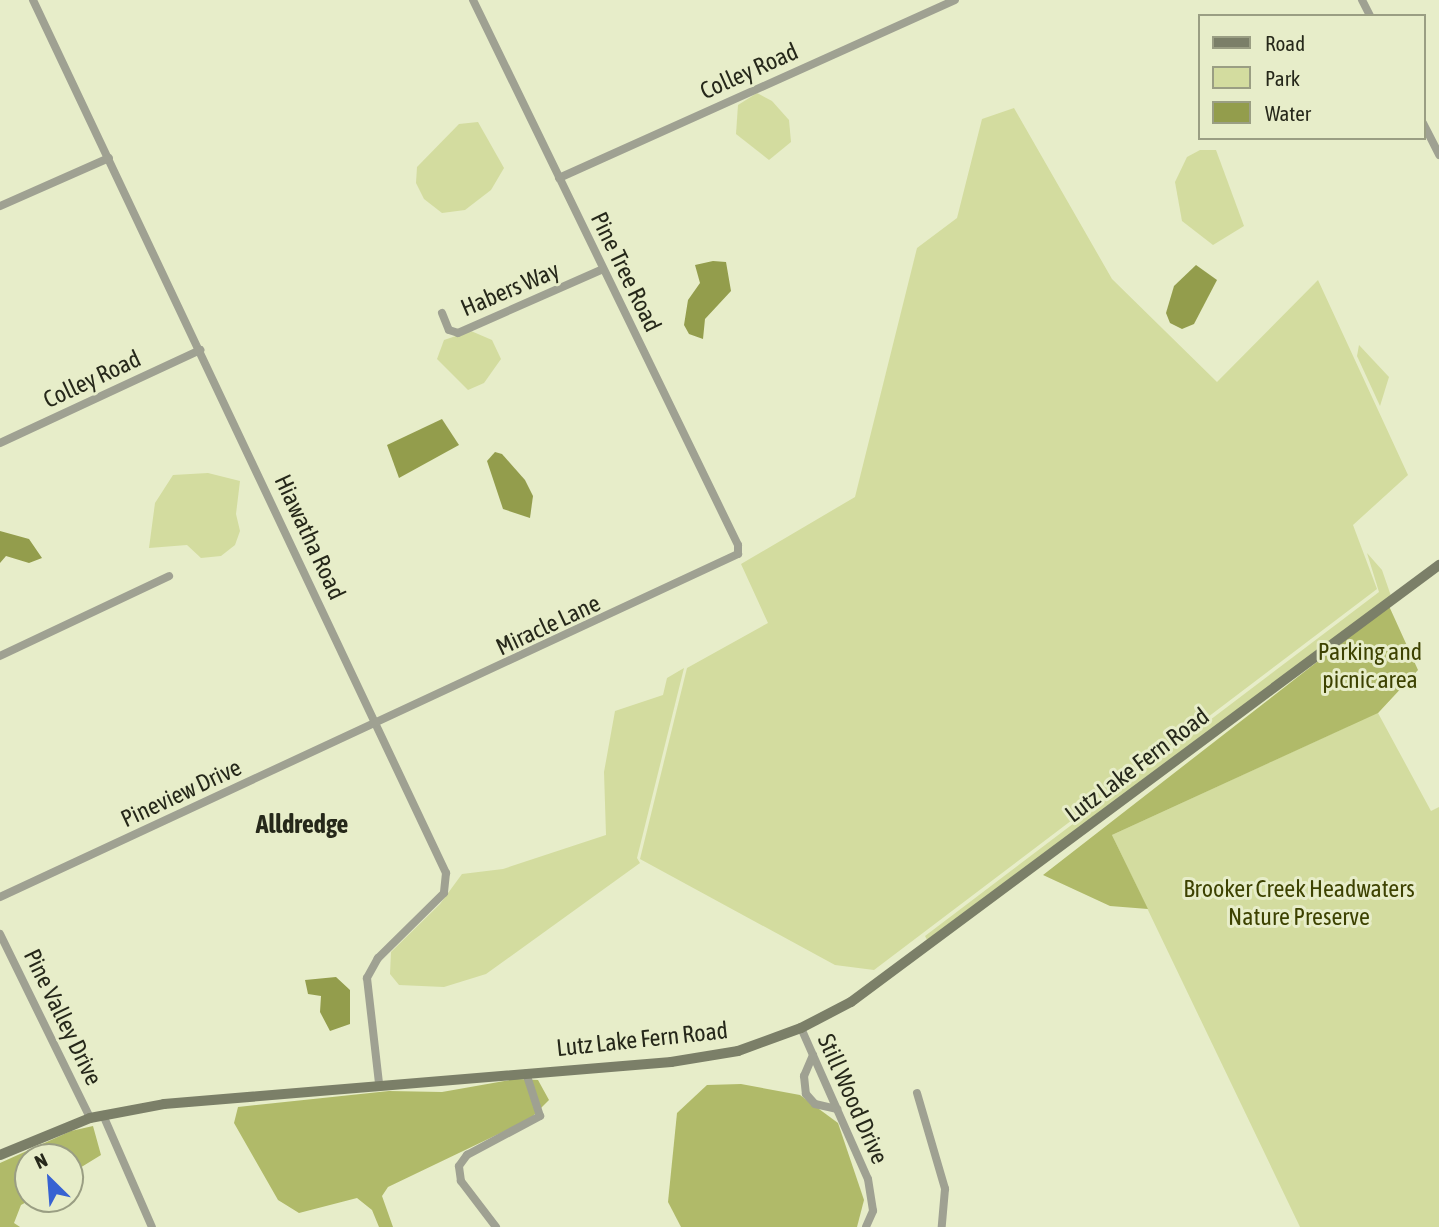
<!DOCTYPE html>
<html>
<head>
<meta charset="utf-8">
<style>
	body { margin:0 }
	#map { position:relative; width:1439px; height:1227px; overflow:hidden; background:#e7edc9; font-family:"Asap Condensed",sans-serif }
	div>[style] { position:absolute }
	.green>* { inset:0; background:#d3dc9f }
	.forest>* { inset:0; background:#b0ba69 }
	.water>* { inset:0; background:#939d4c }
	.street>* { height:8px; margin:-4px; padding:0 4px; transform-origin:4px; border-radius:4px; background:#9fa192 }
	.secondary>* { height:10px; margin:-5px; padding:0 5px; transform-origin:5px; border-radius:5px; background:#7b7f68 }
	span { translate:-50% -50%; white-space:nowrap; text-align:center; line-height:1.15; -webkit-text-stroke:6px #e7edc9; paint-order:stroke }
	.street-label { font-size:24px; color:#26281a }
	.park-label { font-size:24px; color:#3d4201 }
	.neighbourhood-label { font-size:26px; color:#26281a; font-weight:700 }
	.legend { position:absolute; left:1198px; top:14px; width:228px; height:126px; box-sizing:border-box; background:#e7edc9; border:2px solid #9a9e83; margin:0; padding:9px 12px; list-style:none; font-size:21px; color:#26281a }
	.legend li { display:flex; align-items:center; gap:14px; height:35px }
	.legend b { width:35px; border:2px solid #9a9e83 }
	.north { position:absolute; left:14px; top:1143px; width:70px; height:70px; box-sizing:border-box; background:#e7edc9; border:2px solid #9a9e83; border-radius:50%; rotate:335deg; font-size:19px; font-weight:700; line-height:28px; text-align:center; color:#26281a }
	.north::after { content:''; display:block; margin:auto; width:24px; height:32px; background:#3762d2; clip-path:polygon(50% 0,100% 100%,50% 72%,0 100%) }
</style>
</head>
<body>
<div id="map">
	<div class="green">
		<i style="clip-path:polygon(757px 93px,772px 101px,789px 120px,791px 142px,769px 160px,736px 134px,738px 105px)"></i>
		<i style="clip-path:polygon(1014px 108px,1112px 279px,1217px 382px,1318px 280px,1408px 475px,1353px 525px,1377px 589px,874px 970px,835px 965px,640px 859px,687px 668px,768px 623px,741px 564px,855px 497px,917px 248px,957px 218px,982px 119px)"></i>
		<i style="clip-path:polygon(478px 122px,504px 168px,491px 190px,465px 210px,442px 213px,424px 199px,416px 183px,417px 167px,459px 124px)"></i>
		<i style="clip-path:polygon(1200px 150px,1216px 150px,1244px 226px,1213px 245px,1182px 221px,1175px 182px,1187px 157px)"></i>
		<i style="clip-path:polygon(471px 331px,492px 340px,501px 359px,484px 383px,468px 390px,437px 359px,444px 340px)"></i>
		<i style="clip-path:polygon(1359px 345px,1389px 377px,1380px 406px,1357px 356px)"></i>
		<i style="clip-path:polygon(208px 473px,240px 481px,236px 514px,240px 531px,235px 545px,221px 556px,201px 558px,187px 545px,149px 548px,155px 503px,173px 475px)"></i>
		<i style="clip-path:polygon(1367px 553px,1382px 570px,1391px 596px,927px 940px,925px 936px,1379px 592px)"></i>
		<i style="clip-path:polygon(684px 668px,637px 858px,640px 863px,486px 974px,444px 987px,399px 985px,390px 974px,391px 952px,440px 904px,462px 874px,503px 869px,606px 835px,604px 772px,615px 711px,663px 695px,667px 678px)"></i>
		<i style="clip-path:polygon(1418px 670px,1378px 713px,1431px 811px,1439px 807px,1439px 1227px,1300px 1227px,1112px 835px,1349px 726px)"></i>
	</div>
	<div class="forest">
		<i style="clip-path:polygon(1389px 606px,1418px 670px,1378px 713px,1112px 835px,1148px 909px,1110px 906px,1043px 875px)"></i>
		<i style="clip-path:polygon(515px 1079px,538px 1080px,549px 1100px,530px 1119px,388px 1187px,382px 1196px,393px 1227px,379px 1227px,372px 1210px,357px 1198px,299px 1213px,278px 1200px,234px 1123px,238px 1107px,389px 1091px,442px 1092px)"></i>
		<i style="clip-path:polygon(741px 1084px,800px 1095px,838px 1123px,864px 1200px,857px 1227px,681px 1227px,668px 1202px,677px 1113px,707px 1085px)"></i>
		<i style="clip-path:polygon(93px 1126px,101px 1155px,70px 1174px,70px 1157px,28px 1157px,28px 1199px,32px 1199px,21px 1205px,14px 1223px,20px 1227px,0 1227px,0 1163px,71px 1131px)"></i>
	</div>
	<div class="water">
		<i style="clip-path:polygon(713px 261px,726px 262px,731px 291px,705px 319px,703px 339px,689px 334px,684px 325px,688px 300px,700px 283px,695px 265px)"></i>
		<i style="clip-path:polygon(1196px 265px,1217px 280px,1194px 324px,1182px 329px,1170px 323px,1166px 313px,1174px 286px)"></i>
		<i style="clip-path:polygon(442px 419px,459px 445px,399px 478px,387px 445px)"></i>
		<i style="clip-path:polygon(495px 452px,502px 454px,525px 480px,533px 496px,530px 518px,503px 509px,487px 461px)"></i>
		<i style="clip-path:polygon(0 531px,29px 539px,42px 558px,29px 563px,6px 556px,0 563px)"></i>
		<i style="clip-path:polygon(336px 977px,350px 990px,350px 1024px,330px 1031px,320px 1012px,321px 996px,308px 994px,305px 980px)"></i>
	</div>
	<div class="street">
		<i style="left:33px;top:0;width:966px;rotate:64.68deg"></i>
		<i style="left:446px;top:873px;width:20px;rotate:96deg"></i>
		<i style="left:444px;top:893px;width:93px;rotate:135.4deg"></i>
		<i style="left:378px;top:958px;width:23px;rotate:119deg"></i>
		<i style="left:367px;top:978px;width:107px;rotate:83.5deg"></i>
		<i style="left:1362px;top:0;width:18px;rotate:63deg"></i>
		<i style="left:1423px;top:123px;width:36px;rotate:63deg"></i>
		<i style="left:559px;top:178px;width:434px;rotate:-24.2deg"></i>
		<i style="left:0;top:206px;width:119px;rotate:-23.8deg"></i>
		<i style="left:442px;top:313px;width:18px;rotate:68deg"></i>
		<i style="left:449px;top:330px;width:9px;rotate:18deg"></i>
		<i style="left:458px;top:333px;width:158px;rotate:-23.8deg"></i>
		<i style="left:0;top:443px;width:221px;rotate:-24.9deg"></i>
		<i style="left:0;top:656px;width:187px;rotate:-25.3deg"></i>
		<i style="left:0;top:897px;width:814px;rotate:-24.93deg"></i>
		<i style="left:738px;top:554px;width:9px;rotate:-90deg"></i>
		<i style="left:738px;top:545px;width:606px;rotate:-115.93deg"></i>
		<i style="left:0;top:934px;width:205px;rotate:63.9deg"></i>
		<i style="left:801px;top:1028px;width:165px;rotate:66.1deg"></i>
		<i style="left:868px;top:1179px;width:32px;rotate:81deg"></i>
		<i style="left:873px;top:1211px;width:17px;rotate:114deg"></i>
		<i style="left:813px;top:1055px;width:23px;rotate:113deg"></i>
		<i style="left:804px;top:1076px;width:18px;rotate:84deg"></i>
		<i style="left:806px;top:1094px;width:13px;rotate:48deg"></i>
		<i style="left:815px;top:1104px;width:23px;rotate:13deg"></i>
		<i style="left:917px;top:1093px;width:100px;rotate:73.7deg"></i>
		<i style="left:945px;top:1189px;width:38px;rotate:95deg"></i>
		<i style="left:103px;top:1115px;width:122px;rotate:66.4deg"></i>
		<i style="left:496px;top:1227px;width:58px;rotate:-127.3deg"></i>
		<i style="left:461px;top:1181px;width:15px;rotate:-98deg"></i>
		<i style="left:459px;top:1166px;width:14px;rotate:-54deg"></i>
		<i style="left:467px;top:1155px;width:83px;rotate:-28.1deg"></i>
		<i style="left:540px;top:1116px;width:45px;rotate:-108deg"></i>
	</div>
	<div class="secondary">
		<i style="left:0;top:1155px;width:97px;rotate:-22.3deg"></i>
		<i style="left:90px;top:1118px;width:75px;rotate:-10.7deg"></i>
		<i style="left:164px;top:1104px;width:509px;rotate:-4.74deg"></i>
		<i style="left:671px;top:1062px;width:68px;rotate:-9.3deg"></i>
		<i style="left:738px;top:1051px;width:67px;rotate:-20.1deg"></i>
		<i style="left:801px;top:1028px;width:56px;rotate:-27.5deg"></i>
		<i style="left:851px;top:1002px;width:733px;rotate:-36.62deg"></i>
	</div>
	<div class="street-label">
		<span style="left:749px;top:71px;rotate:-24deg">Colley Road</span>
		<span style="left:626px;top:272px;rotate:64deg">Pine Tree Road</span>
		<span style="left:510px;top:289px;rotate:-23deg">Habers Way</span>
		<span style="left:92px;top:379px;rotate:-25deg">Colley Road</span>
		<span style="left:310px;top:537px;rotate:65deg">Hiawatha Road</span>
		<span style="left:548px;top:625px;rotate:-25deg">Miracle Lane</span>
		<span style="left:1137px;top:765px;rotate:-37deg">Lutz Lake Fern Road</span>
		<span style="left:181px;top:793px;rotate:-25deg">Pineview Drive</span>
		<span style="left:63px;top:1017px;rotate:64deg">Pine Valley Drive</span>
		<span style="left:642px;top:1039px;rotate:-6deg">Lutz Lake Fern Road</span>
		<span style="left:853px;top:1099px;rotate:66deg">Still Wood Drive</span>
	</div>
	<div class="park-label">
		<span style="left:1370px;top:666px">Parking and<br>picnic area</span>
		<span style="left:1299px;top:903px">Brooker Creek Headwaters<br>Nature Preserve</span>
	</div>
	<div class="neighbourhood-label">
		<span style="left:302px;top:825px">Alldredge</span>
	</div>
	<ul class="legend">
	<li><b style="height:9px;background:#7b7f68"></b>Road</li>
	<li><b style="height:19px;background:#d3dc9f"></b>Park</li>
	<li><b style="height:19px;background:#939d4c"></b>Water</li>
	</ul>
	<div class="north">N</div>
</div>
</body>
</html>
